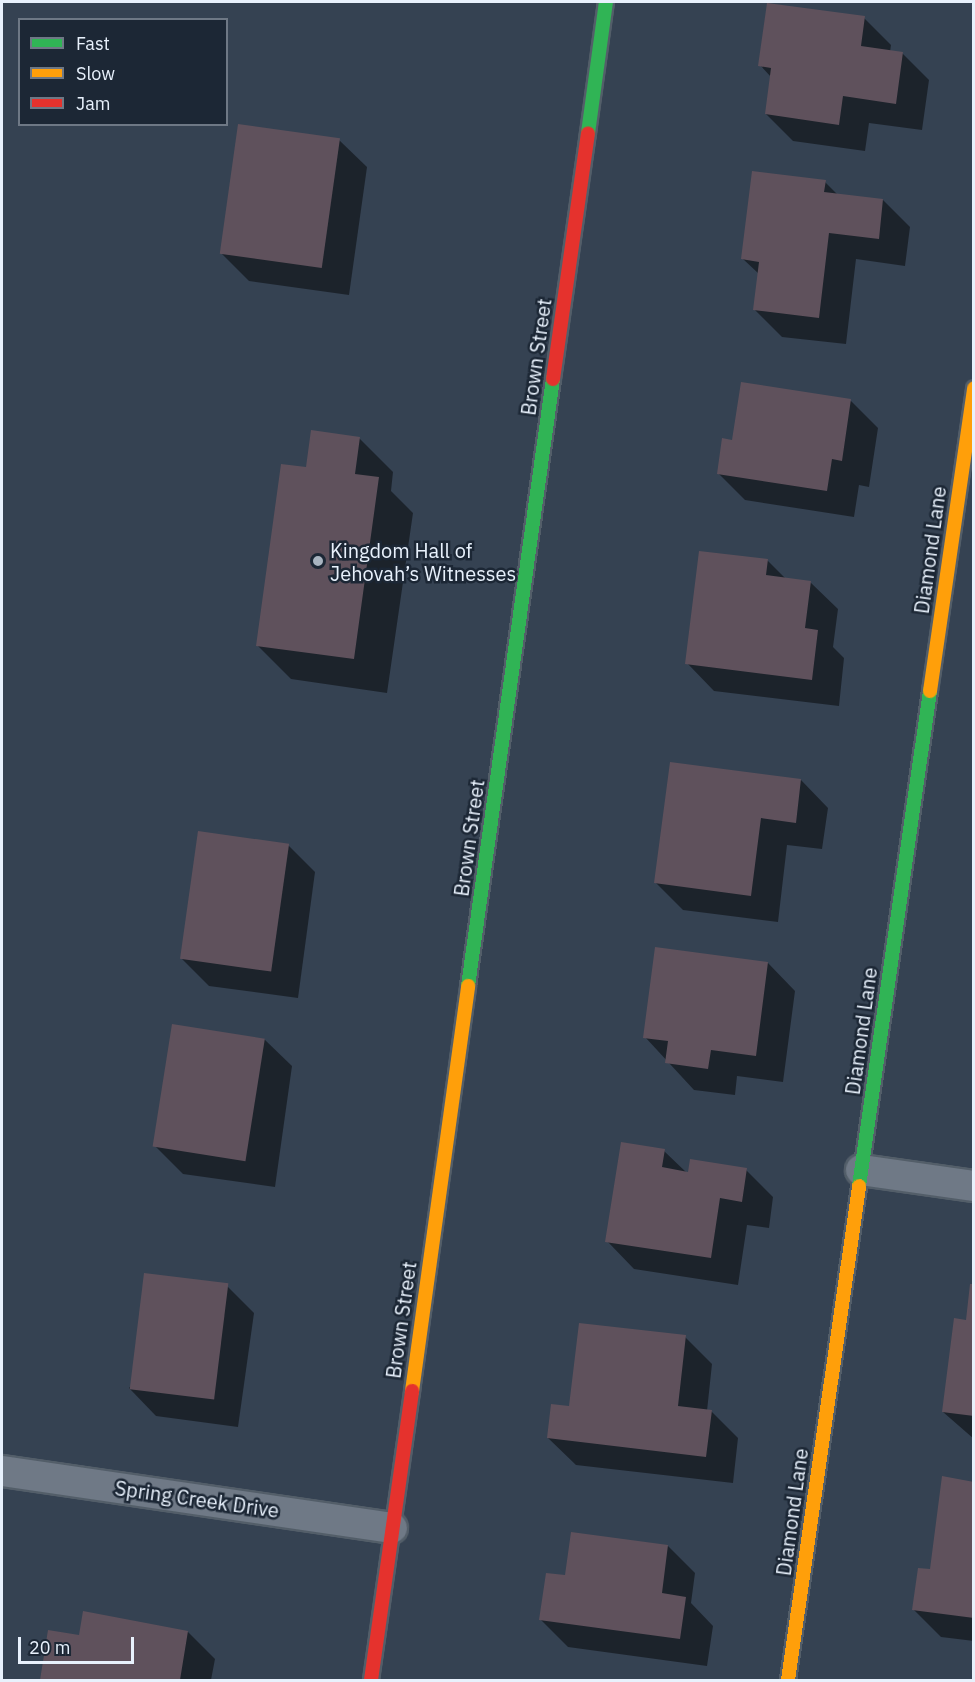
<!DOCTYPE html>
<html>
<head>
<meta charset="utf-8">
<style>
	body { margin:0 }
	#map { position:relative; width:975px; height:1682px; overflow:hidden; background:#354252; font-family:"IBM Plex Sans",sans-serif }
	div>[style] { position:absolute }
	.shadow>* { inset:0; background:#0007 }
	.building>* { inset:0; background:#5f515c; transform-origin:0 0 }
	.roads { filter:drop-shadow(2px 0 #535e69) drop-shadow(-2px 0 #535e69) drop-shadow(0 2px #535e69) drop-shadow(0 -2px #535e69) }
	.street>* { height:30px; margin:-15px; padding:0 15px; transform-origin:15px; border-radius:15px; background:#6f7986 }
	.fast>* { height:14px; margin:-7px; padding:0 7px; transform-origin:7px; border-radius:7px; background:#30b455 }
	.slow>* { height:14px; margin:-7px; padding:0 7px; transform-origin:7px; border-radius:7px; background:#ff9f0a }
	.jam>* { height:14px; margin:-7px; padding:0 7px; transform-origin:7px; border-radius:7px; background:#e5322d }
	.dots>* { width:16px; height:16px; translate:-50% -50%; box-sizing:border-box; border:3px solid #1c2735; border-radius:50% }
	span { translate:-50% -50%; white-space:nowrap; text-align:center; line-height:1.15; -webkit-text-stroke:5px #1c2735; paint-order:stroke }
	.street-label { font-size:20px; color:#e8f1fc }
	.poi-label { font-size:20px; color:#e8f1fc }
	.left { translate:0 -50%; text-align:left }
	.frame { position:absolute; inset:0; border:3px solid #e8f1fc; pointer-events:none }
	.legend { position:absolute; left:18px; top:18px; width:210px; height:108px; box-sizing:border-box; background:#1c2735; border:2px solid #6e7885; margin:0; padding:8px 10px; list-style:none; font-size:18px; color:#e8f1fc }
	.legend li { display:flex; align-items:center; gap:12px; height:30px }
	.legend b { width:30px; border:2px solid #6e7885 }
	.scale { position:absolute; left:18px; top:1637px; width:116px; height:27px; box-sizing:border-box; border:3px solid #e8f1fc; border-top:0; padding-left:8px; font-size:18px; line-height:21px; white-space:nowrap; color:#e8f1fc; -webkit-text-stroke:4px #1c2735; paint-order:stroke }
</style>
</head>
<body>
<div id="map">
	<div class="shadow">
		<i style="clip-path:polygon(864px 18px,891px 45px,890px 52px,902px 53px,929px 80px,922px 130px,869px 123px,865px 151px,793px 141px,766px 114px,771px 77px,760px 65px)"></i>
		<i style="clip-path:polygon(339px 140px,367px 167px,349px 295px,249px 281px,222px 254px)"></i>
		<i style="clip-path:polygon(825px 182px,838px 195px,883px 200px,910px 227px,905px 266px,856px 259px,846px 344px,782px 337px,754px 309px,759px 274px,743px 259px)"></i>
		<i style="clip-path:polygon(851px 401px,878px 428px,869px 487px,859px 485px,854px 517px,745px 500px,718px 473px,733px 442px)"></i>
		<i style="clip-path:polygon(359px 438px,393px 472px,391px 491px,413px 513px,387px 693px,291px 679px,257px 645px)"></i>
		<i style="clip-path:polygon(767px 560px,786px 579px,810px 582px,838px 609px,833px 647px,844px 658px,839px 706px,714px 691px,687px 663px)"></i>
		<i style="clip-path:polygon(801px 780px,828px 808px,822px 849px,787px 845px,778px 922px,683px 910px,656px 883px)"></i>
		<i style="clip-path:polygon(288px 845px,315px 872px,298px 998px,209px 986px,182px 959px)"></i>
		<i style="clip-path:polygon(768px 963px,795px 991px,783px 1082px,737px 1076px,735px 1095px,694px 1090px,645px 1037px)"></i>
		<i style="clip-path:polygon(264px 1039px,292px 1066px,275px 1187px,183px 1174px,156px 1147px)"></i>
		<i style="clip-path:polygon(664px 1151px,687px 1173px,746px 1170px,773px 1197px,769px 1228px,747px 1225px,738px 1285px,634px 1269px,607px 1241px)"></i>
		<i style="clip-path:polygon(227px 1286px,254px 1313px,238px 1427px,156px 1416px,129px 1388px)"></i>
		<i style="clip-path:polygon(974px 1286px,974px 1439px,943px 1412px,967px 1321px)"></i>
		<i style="clip-path:polygon(685px 1337px,712px 1364px,707px 1411px,711px 1411px,738px 1438px,733px 1483px,576px 1465px,548px 1438px,571px 1407px)"></i>
		<i style="clip-path:polygon(974px 1484px,974px 1641px,941px 1637px,914px 1610px)"></i>
		<i style="clip-path:polygon(668px 1546px,695px 1573px,691px 1603px,713px 1626px,707px 1666px,568px 1647px,541px 1620px,566px 1577px)"></i>
		<i style="clip-path:polygon(85px 1613px,188px 1632px,215px 1659px,211px 1680px,41px 1680px,49px 1632px,81px 1637px)"></i>
	</div>
	<div class="building">
		<i style="clip-path:polygon(767px 3px,865px 16px,861px 46px,903px 52px,896px 104px,843px 96px,839px 125px,765px 114px,771px 68px,758px 66px)"></i>
		<i style="left:238px;top:124px;width:103px;height:131px;rotate:8deg"></i>
		<i style="clip-path:polygon(752px 171px,826px 180px,824px 192px,883px 199px,879px 239px,829px 233px,819px 318px,753px 310px,759px 262px,741px 259px)"></i>
		<i style="clip-path:polygon(741px 382px,851px 399px,842px 461px,832px 459px,827px 491px,717px 474px,722px 438px,732px 440px)"></i>
		<i style="clip-path:polygon(311px 430px,360px 437px,355px 474px,379px 477px,354px 659px,256px 646px,281px 464px,306px 467px)"></i>
		<i style="clip-path:polygon(699px 551px,768px 559px,766px 575px,811px 581px,805px 628px,818px 630px,812px 680px,685px 664px)"></i>
		<i style="clip-path:polygon(670px 762px,801px 779px,796px 823px,761px 818px,751px 896px,654px 883px)"></i>
		<i style="left:198px;top:831px;width:92px;height:129px;rotate:8deg"></i>
		<i style="clip-path:polygon(655px 947px,768px 962px,756px 1056px,711px 1050px,708px 1069px,665px 1063px,668px 1041px,643px 1038px)"></i>
		<i style="left:172px;top:1024px;width:94px;height:124px;rotate:9deg"></i>
		<i style="clip-path:polygon(621px 1142px,665px 1149px,662px 1167px,688px 1172px,690px 1159px,747px 1168px,742px 1202px,720px 1198px,711px 1258px,605px 1242px)"></i>
		<i style="left:144px;top:1273px;width:85px;height:117px;rotate:7deg"></i>
		<i style="clip-path:polygon(970px 1284px,974px 1284px,974px 1416px,942px 1412px,954px 1318px,966px 1320px)"></i>
		<i style="clip-path:polygon(579px 1323px,686px 1335px,678px 1406px,712px 1410px,706px 1457px,547px 1438px,551px 1404px,569px 1406px)"></i>
		<i style="clip-path:polygon(942px 1476px,974px 1482px,974px 1618px,912px 1610px,918px 1568px,930px 1569px)"></i>
		<i style="clip-path:polygon(571px 1532px,668px 1545px,662px 1593px,686px 1597px,680px 1639px,539px 1620px,546px 1573px,565px 1575px)"></i>
		<i style="clip-path:polygon(83px 1611px,188px 1631px,180px 1680px,40px 1680px,48px 1630px,79px 1635px)"></i>
	</div>
	<div class="roads">
		<div class="street">
			<i style="left:861px;top:1170px;width:114px;rotate:8.1deg"></i>
			<i style="left:2px;top:1471px;width:394px;rotate:8.3deg"></i>
		</div>
		<div class="fast">
			<i style="left:588px;top:133px;width:132px;rotate:-82.2deg"></i>
			<i style="left:468px;top:986px;width:613px;rotate:-82.03deg"></i>
			<i style="left:859px;top:1186px;width:500px;rotate:-81.84deg"></i>
		</div>
		<div class="slow">
			<i style="left:930px;top:691px;width:306px;rotate:-81.7deg"></i>
			<i style="left:412px;top:1391px;width:409px;rotate:-82.1deg"></i>
			<i style="left:788px;top:1680px;width:499px;rotate:-81.8deg"></i>
		</div>
		<div class="jam">
			<i style="left:553px;top:379px;width:248px;rotate:-81.9deg"></i>
			<i style="left:371px;top:1680px;width:292px;rotate:-81.9deg"></i>
		</div>
	</div>
	<div class="dots">
		<i style="left:318px;top:561px;background:#a9b4c0"></i>
	</div>
	<div class="street-label">
		<span style="left:536px;top:357px;rotate:-82deg">Brown Street</span>
		<span style="left:930px;top:550px;rotate:-82deg">Diamond Lane</span>
		<span style="left:469px;top:838px;rotate:-82deg">Brown Street</span>
		<span style="left:861px;top:1031px;rotate:-82deg">Diamond Lane</span>
		<span style="left:401px;top:1320px;rotate:-82deg">Brown Street</span>
		<span style="left:197px;top:1499px;rotate:8deg">Spring Creek Drive</span>
		<span style="left:792px;top:1512px;rotate:-82deg">Diamond Lane</span>
	</div>
	<div class="poi-label">
		<span class="left" style="left:330px;top:562px">Kingdom Hall of<br>Jehovah’s Witnesses</span>
	</div>
	<div class="frame"></div>
	<ul class="legend">
	<li><b style="height:8px;background:#30b455"></b>Fast</li>
	<li><b style="height:8px;background:#ff9f0a"></b>Slow</li>
	<li><b style="height:8px;background:#e5322d"></b>Jam</li>
	</ul>
	<div class="scale">20 m</div>
</div>
</body>
</html>
